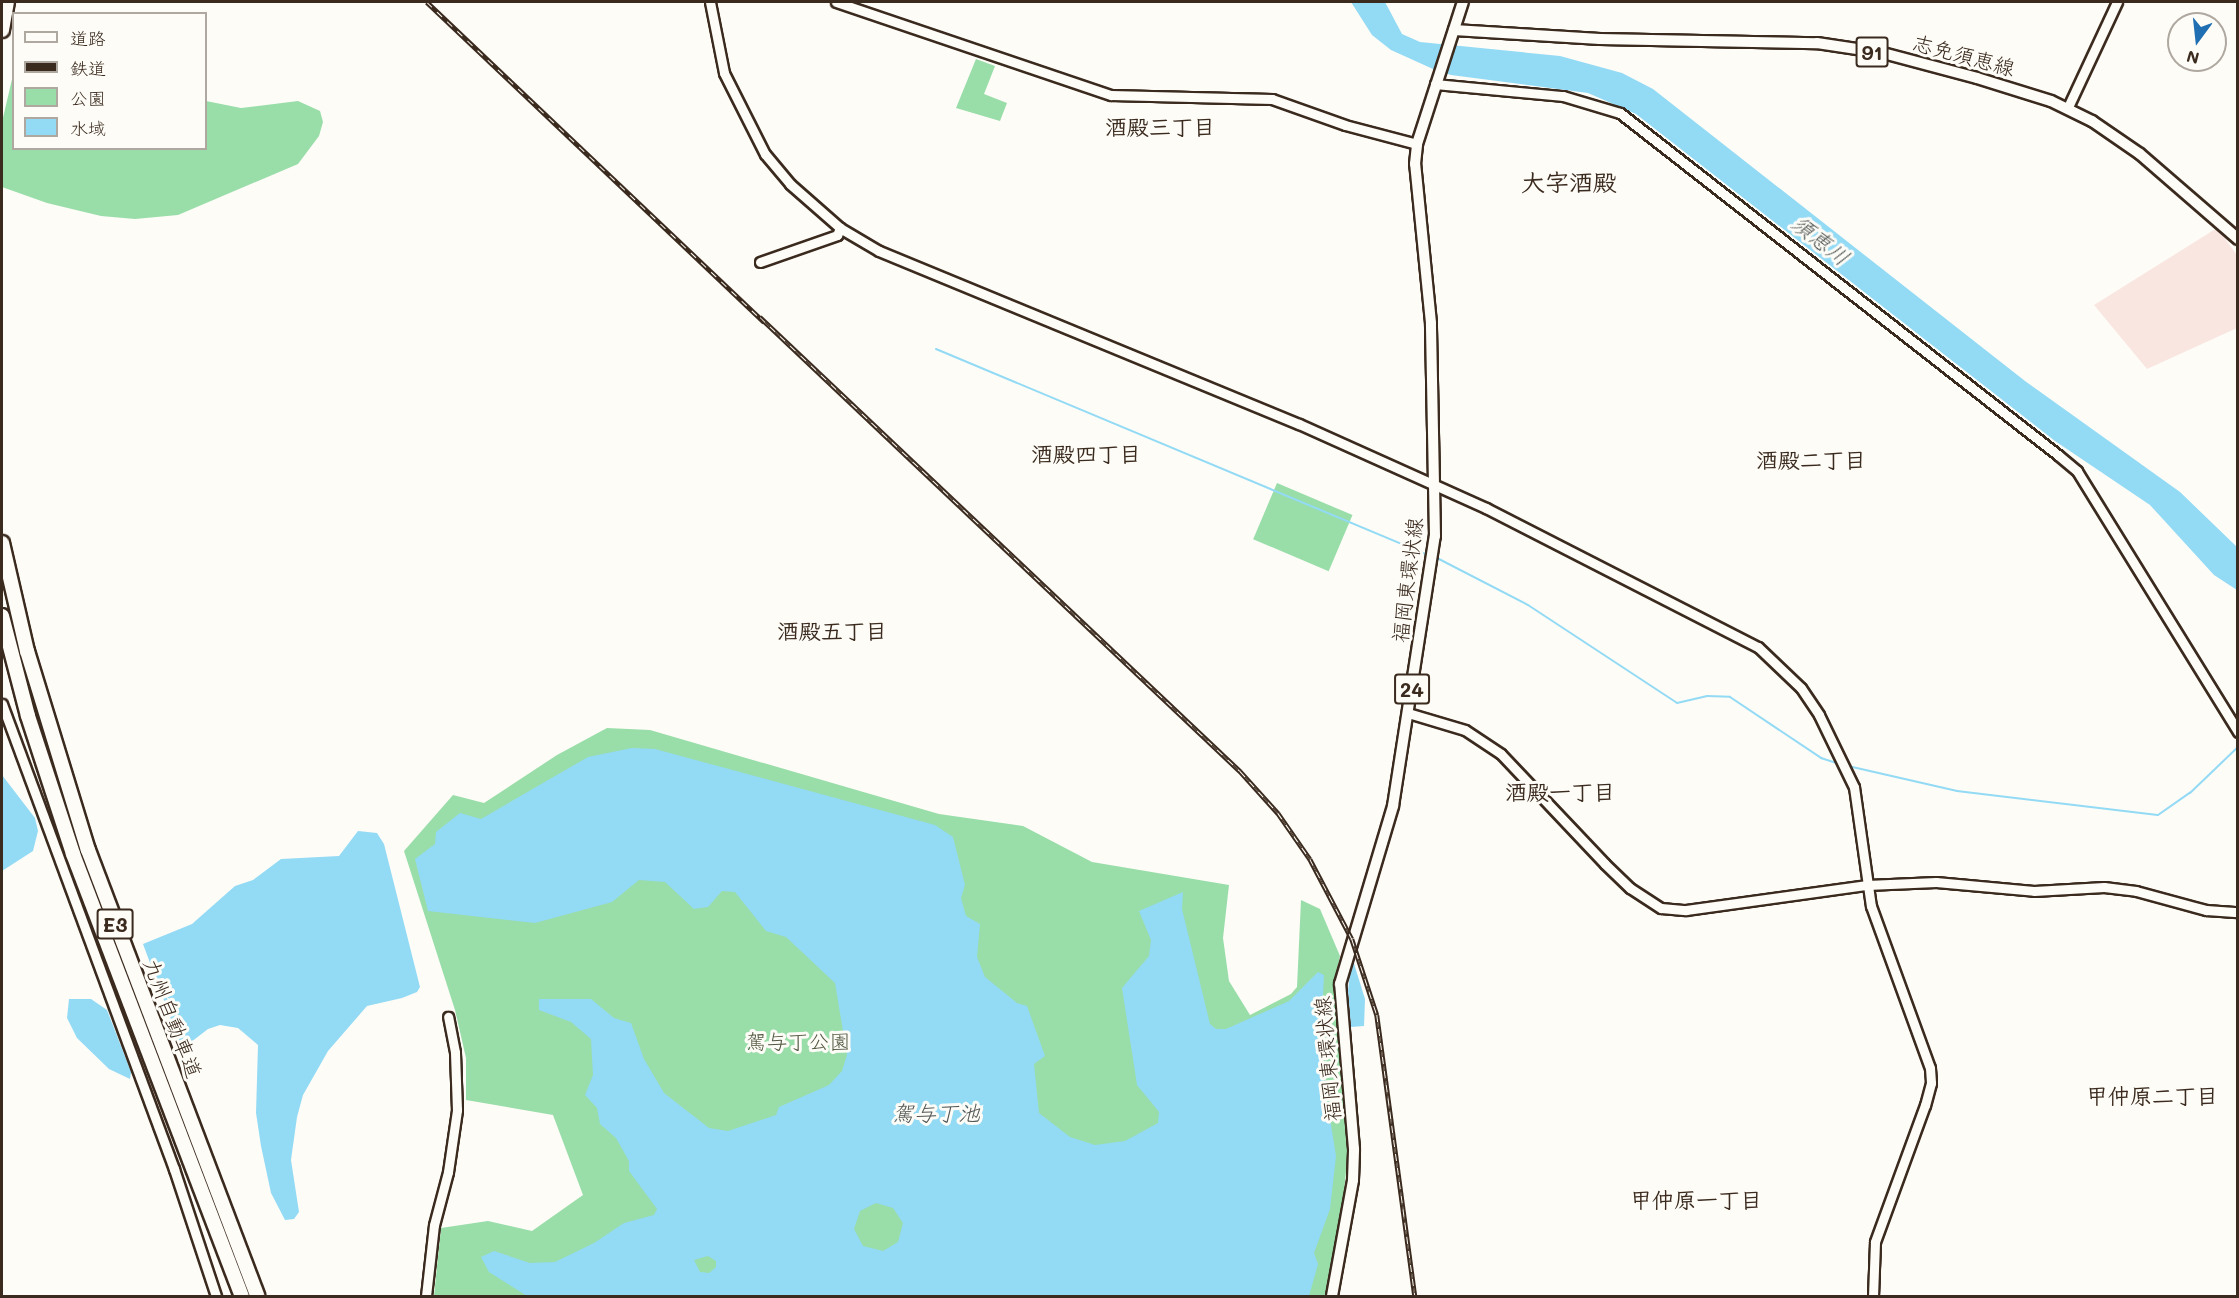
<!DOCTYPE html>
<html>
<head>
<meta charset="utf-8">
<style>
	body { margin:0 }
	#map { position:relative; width:2239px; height:1298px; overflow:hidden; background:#fdfcf7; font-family:Mali,"Klee One",sans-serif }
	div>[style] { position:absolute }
	.built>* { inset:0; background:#f9e6e1 }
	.green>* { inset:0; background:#99dda9; transform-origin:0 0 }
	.water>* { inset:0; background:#93daf5 }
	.stream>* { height:2px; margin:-1px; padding:0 1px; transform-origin:1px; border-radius:1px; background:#93daf5 }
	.roads { filter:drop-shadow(2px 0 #3b2a1e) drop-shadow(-2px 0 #3b2a1e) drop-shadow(0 2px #3b2a1e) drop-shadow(0 -2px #3b2a1e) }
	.tertiary>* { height:9px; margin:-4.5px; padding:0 4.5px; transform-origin:4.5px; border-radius:4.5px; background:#fdfcf7 }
	.primary>* { height:10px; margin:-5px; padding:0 5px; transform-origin:5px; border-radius:5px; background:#fdfcf7 }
	.motorway>* { height:14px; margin:-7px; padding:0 7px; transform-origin:7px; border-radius:7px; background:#fdfcf7 }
	.rail>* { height:4.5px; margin-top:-2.25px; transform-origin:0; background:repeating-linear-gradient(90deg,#fdfcf7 0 7px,#3b2a1e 0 14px); box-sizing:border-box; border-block:2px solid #3b2a1e }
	span { translate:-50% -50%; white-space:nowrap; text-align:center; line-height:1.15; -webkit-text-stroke:6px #fdfcf7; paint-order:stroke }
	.shield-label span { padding:2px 4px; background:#fdfcf7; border:2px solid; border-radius:4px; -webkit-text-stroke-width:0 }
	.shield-label { font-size:20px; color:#3b2a1e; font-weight:700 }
	.street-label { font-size:21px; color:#3b2a1e }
	.park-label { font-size:21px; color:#525741 }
	.neighbourhood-label { font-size:22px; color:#3b2a1e; font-weight:700 }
	.water-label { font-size:22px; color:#515654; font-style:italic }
	.quarter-label { font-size:24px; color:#3b2a1e; font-weight:700 }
	.frame { position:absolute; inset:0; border:3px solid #3b2a1e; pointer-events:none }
	.legend { position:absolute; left:12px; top:12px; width:195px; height:138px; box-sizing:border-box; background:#fdfcf7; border:2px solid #afa8a0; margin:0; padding:8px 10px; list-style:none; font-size:18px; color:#3b2a1e }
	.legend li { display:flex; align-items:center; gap:12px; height:30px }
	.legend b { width:30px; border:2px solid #afa8a0 }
	.north { position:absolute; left:2167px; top:12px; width:60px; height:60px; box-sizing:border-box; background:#fdfcf7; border:2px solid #afa8a0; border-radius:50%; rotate:195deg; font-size:16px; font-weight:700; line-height:24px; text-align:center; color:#3b2a1e }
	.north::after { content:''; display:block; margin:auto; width:21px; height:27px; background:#1f6fb2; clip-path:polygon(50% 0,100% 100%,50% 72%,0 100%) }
</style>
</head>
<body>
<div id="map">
	<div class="built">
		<i style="clip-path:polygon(2217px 228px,2237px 255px,2237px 328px,2147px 369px,2094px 305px)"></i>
	</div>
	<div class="green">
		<i style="clip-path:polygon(976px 59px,995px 66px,984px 94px,1007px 103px,1000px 121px,956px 108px)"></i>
		<i style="clip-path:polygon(13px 75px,14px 148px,206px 148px,206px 101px,241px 108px,298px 101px,320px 111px,323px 122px,319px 136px,298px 164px,178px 215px,135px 219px,101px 216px,47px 203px,2px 187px,2px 122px)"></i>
		<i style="left:1277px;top:483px;width:82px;height:61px;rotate:23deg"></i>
		<i style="clip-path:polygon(607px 728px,650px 730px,939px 814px,1023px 826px,1092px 862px,1229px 885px,1223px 938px,1229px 981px,1250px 1015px,1291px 994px,1297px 987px,1301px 900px,1320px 909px,1340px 956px,1335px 979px,1336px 1014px,1349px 1141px,1341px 1222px,1327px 1296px,434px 1296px,441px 1228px,488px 1221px,532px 1231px,583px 1195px,553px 1115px,466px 1100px,466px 1058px,455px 1010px,404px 851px,453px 795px,484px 803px,557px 755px)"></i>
	</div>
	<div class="water">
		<i style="clip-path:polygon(1351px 2px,1385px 2px,1402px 34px,1420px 42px,1560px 56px,1622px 73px,1653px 89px,2025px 381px,2180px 492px,2237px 547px,2237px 590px,2214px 575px,2150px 505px,2055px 441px,1636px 114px,1588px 93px,1451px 75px,1433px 69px,1391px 50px,1372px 35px)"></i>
		<i style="clip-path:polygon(evenodd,632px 748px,655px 749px,935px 825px,953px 837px,965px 885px,961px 898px,966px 916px,980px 924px,977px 957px,985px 977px,1017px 1003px,1027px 1006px,1045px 1056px,1034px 1064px,1039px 1113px,1070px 1137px,1095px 1145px,1125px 1141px,1158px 1123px,1159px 1112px,1137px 1085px,1122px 988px,1149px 956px,1151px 940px,1139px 911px,1183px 892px,1182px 909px,1210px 1024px,1216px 1029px,1226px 1029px,1289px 1001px,1318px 972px,1324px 975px,1320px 1056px,1336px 1156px,1330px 1209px,1314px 1253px,1318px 1264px,1309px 1296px,527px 1296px,489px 1272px,481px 1257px,494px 1251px,530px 1263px,555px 1262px,594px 1243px,624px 1223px,654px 1215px,657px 1209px,629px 1171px,629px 1161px,616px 1138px,600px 1124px,597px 1108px,585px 1095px,593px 1075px,591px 1039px,571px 1022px,539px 1010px,539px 999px,591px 999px,614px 1018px,631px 1023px,644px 1059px,664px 1093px,709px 1128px,728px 1131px,776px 1115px,779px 1107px,829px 1085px,842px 1071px,847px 1055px,835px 983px,786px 937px,766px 931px,735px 892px,722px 891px,708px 907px,694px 909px,665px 882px,639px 880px,612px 902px,535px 923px,428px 911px,415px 859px,435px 844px,436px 832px,460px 813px,481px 819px,588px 757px,632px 748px,876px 1203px,893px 1208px,903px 1223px,898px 1242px,883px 1251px,863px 1246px,854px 1229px,860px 1211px,876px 1203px,632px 748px,708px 1256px,716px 1261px,716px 1267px,709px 1273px,700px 1272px,694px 1260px,708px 1256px)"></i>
		<i style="clip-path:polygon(2px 775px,35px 818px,38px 831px,33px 851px,2px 871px)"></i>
		<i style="clip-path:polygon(358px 831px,377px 833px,384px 844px,420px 987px,417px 992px,402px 998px,367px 1006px,328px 1051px,303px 1095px,297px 1117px,291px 1160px,299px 1212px,294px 1219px,285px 1220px,271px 1193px,261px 1146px,256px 1113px,258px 1045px,238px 1028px,220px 1025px,208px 1029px,182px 1049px,143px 944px,192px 924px,235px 886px,253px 880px,281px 859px,339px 856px)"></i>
		<i style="clip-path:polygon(1352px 957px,1365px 999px,1364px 1026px,1351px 1027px,1348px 991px)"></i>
		<i style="clip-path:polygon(69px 999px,91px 999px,107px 1010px,131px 1072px,130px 1079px,109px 1069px,77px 1038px,67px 1018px)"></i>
	</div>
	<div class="stream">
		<i style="left:936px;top:349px;width:533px;rotate:22.72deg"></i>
		<i style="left:1437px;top:558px;width:102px;rotate:27.3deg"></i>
		<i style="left:1528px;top:605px;width:178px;rotate:33.3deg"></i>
		<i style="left:1677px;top:703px;width:31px;rotate:-13deg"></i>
		<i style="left:1707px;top:696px;width:23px;rotate:2deg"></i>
		<i style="left:1730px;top:697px;width:110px;rotate:33.8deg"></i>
		<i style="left:1821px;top:758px;width:19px;rotate:18deg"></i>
		<i style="left:1848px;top:766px;width:112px;rotate:12.9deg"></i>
		<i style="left:1957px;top:791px;width:202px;rotate:6.8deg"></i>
		<i style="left:2158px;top:815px;width:39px;rotate:-35deg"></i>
		<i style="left:2190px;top:793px;width:66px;rotate:-43.8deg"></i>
	</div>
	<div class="roads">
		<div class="tertiary">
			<i style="left:710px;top:2px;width:72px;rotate:78.8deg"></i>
			<i style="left:724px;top:73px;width:91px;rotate:63.2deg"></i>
			<i style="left:765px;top:154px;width:39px;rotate:50deg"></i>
			<i style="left:790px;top:184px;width:67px;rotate:41.3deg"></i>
			<i style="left:840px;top:228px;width:45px;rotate:30.5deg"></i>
			<i style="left:879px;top:251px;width:454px;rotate:22.4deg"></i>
			<i style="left:1299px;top:424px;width:205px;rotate:24.2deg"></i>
			<i style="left:1486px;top:508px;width:305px;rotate:27.1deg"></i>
			<i style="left:1758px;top:647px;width:59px;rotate:43.6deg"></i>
			<i style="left:1801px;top:688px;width:32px;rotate:56deg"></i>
			<i style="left:1819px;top:715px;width:80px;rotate:64.1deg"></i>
			<i style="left:1854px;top:787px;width:120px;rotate:81.9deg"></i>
			<i style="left:1871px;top:906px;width:172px;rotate:70deg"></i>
			<i style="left:1930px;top:1068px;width:15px;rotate:86deg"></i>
			<i style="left:1931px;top:1083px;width:23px;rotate:105deg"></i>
			<i style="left:1925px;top:1105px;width:146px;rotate:110.1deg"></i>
			<i style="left:1875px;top:1242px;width:54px;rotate:92.1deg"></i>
			<i style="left:836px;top:2px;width:290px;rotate:18.7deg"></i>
			<i style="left:1111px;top:95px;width:161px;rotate:1.4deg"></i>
			<i style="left:1272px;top:99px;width:77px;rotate:19.6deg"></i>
			<i style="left:1345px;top:125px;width:74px;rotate:14.8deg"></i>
			<i style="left:1435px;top:84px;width:129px;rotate:5.4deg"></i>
			<i style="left:1563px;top:96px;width:59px;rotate:16.6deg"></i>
			<i style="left:1620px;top:113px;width:556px;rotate:37.98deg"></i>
			<i style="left:2058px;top:455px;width:25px;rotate:40deg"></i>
			<i style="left:2077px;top:471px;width:307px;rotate:58.3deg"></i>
			<i style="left:2068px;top:107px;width:116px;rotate:-65deg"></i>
			<i style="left:760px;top:262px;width:82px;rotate:-19.3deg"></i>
			<i style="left:837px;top:235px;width:8px;rotate:-67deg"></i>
			<i style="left:2px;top:704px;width:496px;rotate:69.7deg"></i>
			<i style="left:174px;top:1169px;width:134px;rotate:71.7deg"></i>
			<i style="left:1408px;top:713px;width:59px;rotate:16.6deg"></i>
			<i style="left:1465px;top:730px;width:43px;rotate:33.7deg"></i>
			<i style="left:1501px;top:754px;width:151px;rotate:46.6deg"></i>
			<i style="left:1605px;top:864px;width:35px;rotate:44deg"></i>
			<i style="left:1630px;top:888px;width:37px;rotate:33deg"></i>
			<i style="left:1661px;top:908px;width:25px;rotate:5deg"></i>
			<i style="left:1686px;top:910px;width:183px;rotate:-7.9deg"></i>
			<i style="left:1867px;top:885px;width:69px;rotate:-2.5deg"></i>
			<i style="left:1936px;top:882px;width:98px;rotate:5.2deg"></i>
			<i style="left:2034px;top:891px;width:70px;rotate:-3.3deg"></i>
			<i style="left:2104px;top:887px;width:32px;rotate:7deg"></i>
			<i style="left:2136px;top:891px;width:73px;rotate:15.2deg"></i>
			<i style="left:2206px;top:910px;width:32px;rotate:4deg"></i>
			<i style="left:426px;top:1296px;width:71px;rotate:-83.6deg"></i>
			<i style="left:434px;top:1225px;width:55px;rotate:-75.2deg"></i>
			<i style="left:448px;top:1172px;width:63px;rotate:-81.7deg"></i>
			<i style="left:457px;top:1110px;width:58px;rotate:-92deg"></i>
			<i style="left:455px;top:1052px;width:36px;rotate:-101deg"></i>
		</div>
		<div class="primary">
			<i style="left:1454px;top:30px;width:146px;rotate:3.5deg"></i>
			<i style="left:1600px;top:39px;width:217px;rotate:1.1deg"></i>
			<i style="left:1817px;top:43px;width:67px;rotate:8.6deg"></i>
			<i style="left:1883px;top:53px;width:97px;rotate:14.9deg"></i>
			<i style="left:1977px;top:78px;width:77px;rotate:17.3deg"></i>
			<i style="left:2051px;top:101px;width:46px;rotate:26deg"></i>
			<i style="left:2092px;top:121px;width:58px;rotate:34.5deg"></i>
			<i style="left:2140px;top:154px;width:130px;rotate:40.9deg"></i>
			<i style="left:1332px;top:1296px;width:118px;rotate:-79.7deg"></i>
			<i style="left:1353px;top:1180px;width:31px;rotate:-88deg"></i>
			<i style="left:1354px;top:1149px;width:166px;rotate:-94.8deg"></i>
			<i style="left:1340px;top:984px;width:186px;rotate:-73.4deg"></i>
			<i style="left:1393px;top:806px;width:273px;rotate:-81.2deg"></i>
			<i style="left:1435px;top:536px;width:213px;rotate:-91.1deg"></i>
			<i style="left:1431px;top:323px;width:160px;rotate:-95.7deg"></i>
			<i style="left:1415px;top:164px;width:20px;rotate:-84deg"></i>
			<i style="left:1417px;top:144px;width:149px;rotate:-72.1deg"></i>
		</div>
		<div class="motorway">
			<i style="left:2px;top:30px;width:28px;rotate:-80deg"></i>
			<i style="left:2px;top:543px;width:111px;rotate:77deg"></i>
			<i style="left:27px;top:651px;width:208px;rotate:73deg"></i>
			<i style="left:88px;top:850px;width:477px;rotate:69.2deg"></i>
			<i style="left:2px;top:616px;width:103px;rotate:75.4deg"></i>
			<i style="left:28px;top:716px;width:145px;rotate:71.9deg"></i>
			<i style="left:73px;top:854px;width:473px;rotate:69.1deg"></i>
		</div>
	</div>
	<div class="rail">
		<i style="left:427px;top:2px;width:465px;rotate:43.5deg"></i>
		<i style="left:760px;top:317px;width:661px;rotate:43.41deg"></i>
		<i style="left:1240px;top:771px;width:57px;rotate:47.9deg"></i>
		<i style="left:1278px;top:813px;width:56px;rotate:55.2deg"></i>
		<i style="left:1310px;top:859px;width:90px;rotate:62.3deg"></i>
		<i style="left:1352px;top:939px;width:80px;rotate:71.8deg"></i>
		<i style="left:1377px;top:1015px;width:284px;rotate:82.3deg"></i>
	</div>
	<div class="shield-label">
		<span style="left:1872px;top:52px">91</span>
		<span style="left:1412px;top:689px">24</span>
		<span style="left:115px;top:924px">E3</span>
	</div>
	<div class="street-label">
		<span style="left:1964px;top:55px;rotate:15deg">志免須恵線</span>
		<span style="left:1407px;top:580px;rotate:-83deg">福岡東環状線</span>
		<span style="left:173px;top:1018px;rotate:69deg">九州自動車道</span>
		<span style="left:1327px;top:1059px;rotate:-95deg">福岡東環状線</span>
	</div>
	<div class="park-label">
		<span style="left:798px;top:1041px">駕与丁公園</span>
	</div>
	<div class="neighbourhood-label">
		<span style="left:1160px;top:127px">酒殿三丁目</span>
		<span style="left:1086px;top:454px">酒殿四丁目</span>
		<span style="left:1811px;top:460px">酒殿二丁目</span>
		<span style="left:832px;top:631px">酒殿五丁目</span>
		<span style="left:1560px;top:792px">酒殿一丁目</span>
		<span style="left:2152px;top:1096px">甲仲原二丁目</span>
		<span style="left:1696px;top:1200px">甲仲原一丁目</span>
	</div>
	<div class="water-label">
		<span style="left:1821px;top:240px;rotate:38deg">須恵川</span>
		<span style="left:936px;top:1113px">駕与丁池</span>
	</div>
	<div class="quarter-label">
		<span style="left:1569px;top:182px">大字酒殿</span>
	</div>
	<div class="frame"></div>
	<ul class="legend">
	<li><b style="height:8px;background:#fdfcf7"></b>道路</li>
	<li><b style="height:8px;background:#3b2a1e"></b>鉄道</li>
	<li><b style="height:16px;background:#99dda9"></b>公園</li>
	<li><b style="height:16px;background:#93daf5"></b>水域</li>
	</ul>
	<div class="north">N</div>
</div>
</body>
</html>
